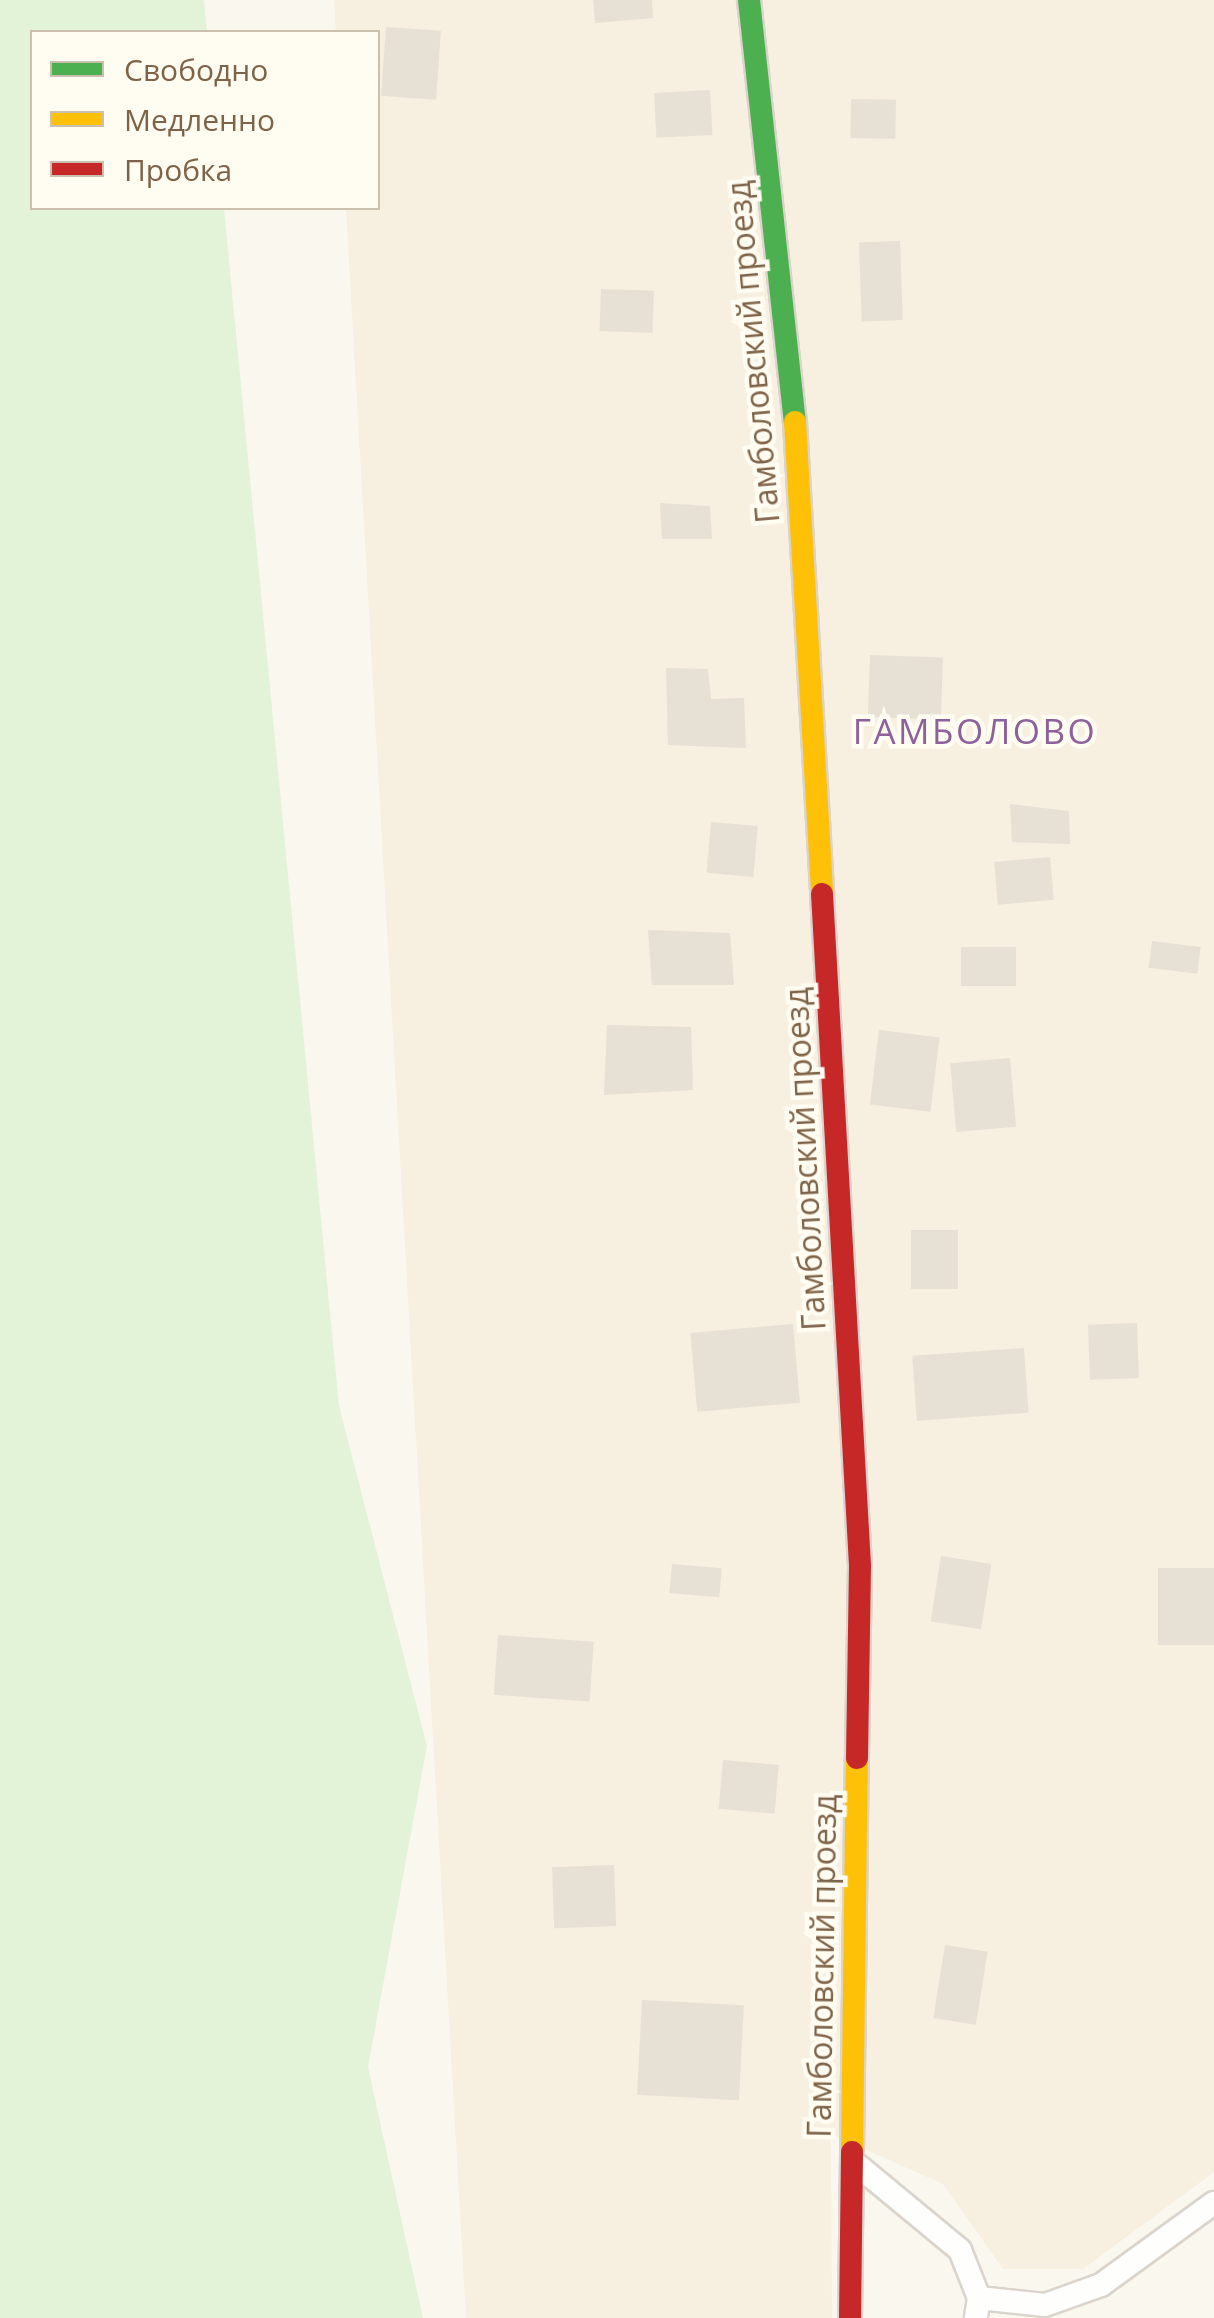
<!DOCTYPE html>
<html>
<head>
<meta charset="utf-8">
<style>
	body { margin:0 }
	#map { position:relative; width:1214px; height:2318px; overflow:hidden; background:#faf7ef; font-family:"Open Sans",sans-serif }
	div>[style] { position:absolute }
	.residential>* { inset:0; background:#f7efdf }
	.green>* { inset:0; background:#e3f3d8 }
	.building>* { inset:0; background:#e7e0d5; transform-origin:0 0 }
	.roads { filter:drop-shadow(2px 0 #dad4cc) drop-shadow(-2px 0 #dad4cc) drop-shadow(0 2px #dad4cc) drop-shadow(0 -2px #dad4cc) }
	.lane>* { height:22px; margin:-11px; padding:0 11px; transform-origin:11px; border-radius:11px; background:#fefefd }
	.fast>* { height:22px; margin:-11px; padding:0 11px; transform-origin:11px; border-radius:11px; background:#4caf50 }
	.slow>* { height:22px; margin:-11px; padding:0 11px; transform-origin:11px; border-radius:11px; background:#ffc107 }
	.jam>* { height:22px; margin:-11px; padding:0 11px; transform-origin:11px; border-radius:11px; background:#c62828 }
	span { translate:-50% -50%; white-space:nowrap; text-align:center; line-height:1.15; -webkit-text-stroke:9px #fffcf2; paint-order:stroke }
	.street-label { font-size:32px; color:#7e6348 }
	.neighbourhood-label { font-size:35px; color:#8d619a; letter-spacing:2.5px }
	.legend { position:absolute; left:30px; top:30px; width:350px; height:180px; box-sizing:border-box; background:#fffcf2; border:2px solid #cbbfae; margin:0; padding:12px 18px; list-style:none; font-size:30px; color:#7e6348 }
	.legend li { display:flex; align-items:center; gap:20px; height:50px }
	.legend b { width:50px; border:2px solid #cbbfae }
</style>
</head>
<body>
<div id="map">
	<div class="residential">
		<i style="clip-path:polygon(334px 0,1214px 0,1214px 2172px,1083px 2269px,1003px 2269px,943px 2184px,831px 2134px,832px 2318px,466px 2318px,346px 208px,378px 208px,378px 32px,336px 32px)"></i>
	</div>
	<div class="green">
		<i style="clip-path:polygon(0 0,204px 0,207px 32px,32px 32px,32px 208px,224px 208px,339px 1406px,427px 1746px,368px 2067px,423px 2318px,0 2318px)"></i>
	</div>
	<div class="building">
		<i style="clip-path:polygon(593px 0,652px 0,653px 18px,595px 23px)"></i>
		<i style="left:386px;top:27px;width:55px;height:69px;rotate:4deg"></i>
		<i style="left:710px;top:90px;width:45px;height:56px;rotate:87deg"></i>
		<i style="left:851px;top:99px;width:45px;height:39px;rotate:1deg"></i>
		<i style="left:900px;top:241px;width:79px;height:41px;rotate:88deg"></i>
		<i style="left:601px;top:289px;width:53px;height:42px;rotate:2deg"></i>
		<i style="clip-path:polygon(660px 503px,710px 506px,712px 539px,662px 539px)"></i>
		<i style="left:870px;top:655px;width:73px;height:62px;rotate:2deg"></i>
		<i style="clip-path:polygon(666px 668px,708px 669px,711px 699px,744px 698px,746px 748px,668px 745px)"></i>
		<i style="clip-path:polygon(1010px 804px,1069px 811px,1070px 844px,1012px 842px)"></i>
		<i style="left:711px;top:822px;width:47px;height:51px;rotate:5deg"></i>
		<i style="left:1050px;top:857px;width:43px;height:56px;rotate:85deg"></i>
		<i style="clip-path:polygon(648px 930px,730px 933px,734px 985px,652px 985px)"></i>
		<i style="left:1152px;top:941px;width:49px;height:27px;rotate:7deg"></i>
		<i style="left:961px;top:947px;width:55px;height:39px"></i>
		<i style="clip-path:polygon(607px 1025px,691px 1027px,693px 1090px,604px 1095px)"></i>
		<i style="left:879px;top:1030px;width:61px;height:75px;rotate:7deg"></i>
		<i style="left:1010px;top:1058px;width:69px;height:60px;rotate:85deg"></i>
		<i style="left:911px;top:1230px;width:47px;height:59px"></i>
		<i style="left:1137px;top:1323px;width:55px;height:49px;rotate:88deg"></i>
		<i style="left:793px;top:1324px;width:79px;height:103px;rotate:85deg"></i>
		<i style="left:1024px;top:1348px;width:65px;height:112px;rotate:86deg"></i>
		<i style="left:941px;top:1556px;width:51px;height:66px;rotate:9deg"></i>
		<i style="left:672px;top:1564px;width:50px;height:29px;rotate:5deg"></i>
		<i style="left:1214px;top:1568px;width:77px;height:56px;rotate:90deg"></i>
		<i style="left:498px;top:1635px;width:96px;height:60px;rotate:4deg"></i>
		<i style="left:723px;top:1760px;width:56px;height:49px;rotate:5deg"></i>
		<i style="left:614px;top:1865px;width:61px;height:62px;rotate:88deg"></i>
		<i style="left:945px;top:1945px;width:43px;height:74px;rotate:9deg"></i>
		<i style="left:642px;top:2000px;width:102px;height:95px;rotate:3deg"></i>
	</div>
	<div class="roads">
		<div class="lane">
			<i style="left:856px;top:2164px;width:135px;rotate:39.6deg"></i>
			<i style="left:960px;top:2250px;width:52px;rotate:68.4deg"></i>
			<i style="left:979px;top:2298px;width:20px;rotate:99deg"></i>
			<i style="left:979px;top:2298px;width:66px;rotate:6.1deg"></i>
			<i style="left:1045px;top:2305px;width:59px;rotate:-19.7deg"></i>
			<i style="left:1101px;top:2285px;width:140px;rotate:-36deg"></i>
		</div>
		<div class="fast">
			<i style="left:749px;top:0;width:424px;rotate:83.8deg"></i>
		</div>
		<div class="slow">
			<i style="left:795px;top:422px;width:473px;rotate:86.7deg"></i>
			<i style="left:852px;top:2152px;width:394px;rotate:-89.3deg"></i>
		</div>
		<div class="jam">
			<i style="left:822px;top:894px;width:673px;rotate:86.76deg"></i>
			<i style="left:860px;top:1566px;width:192px;rotate:90.9deg"></i>
			<i style="left:850px;top:2318px;width:166px;rotate:-89.3deg"></i>
		</div>
	</div>
	<div class="street-label">
		<span style="left:753px;top:352px;rotate:-95deg">Гамболовский проезд</span>
		<span style="left:805px;top:1159px;rotate:-93deg">Гамболовский проезд</span>
		<span style="left:822px;top:1966px;rotate:-89deg">Гамболовский проезд</span>
	</div>
	<div class="neighbourhood-label">
		<span style="left:975px;top:731px">ГАМБОЛОВО</span>
	</div>
	<ul class="legend">
	<li><b style="height:12px;background:#4caf50"></b>Свободно</li>
	<li><b style="height:12px;background:#ffc107"></b>Медленно</li>
	<li><b style="height:12px;background:#c62828"></b>Пробка</li>
	</ul>
</div>
</body>
</html>
